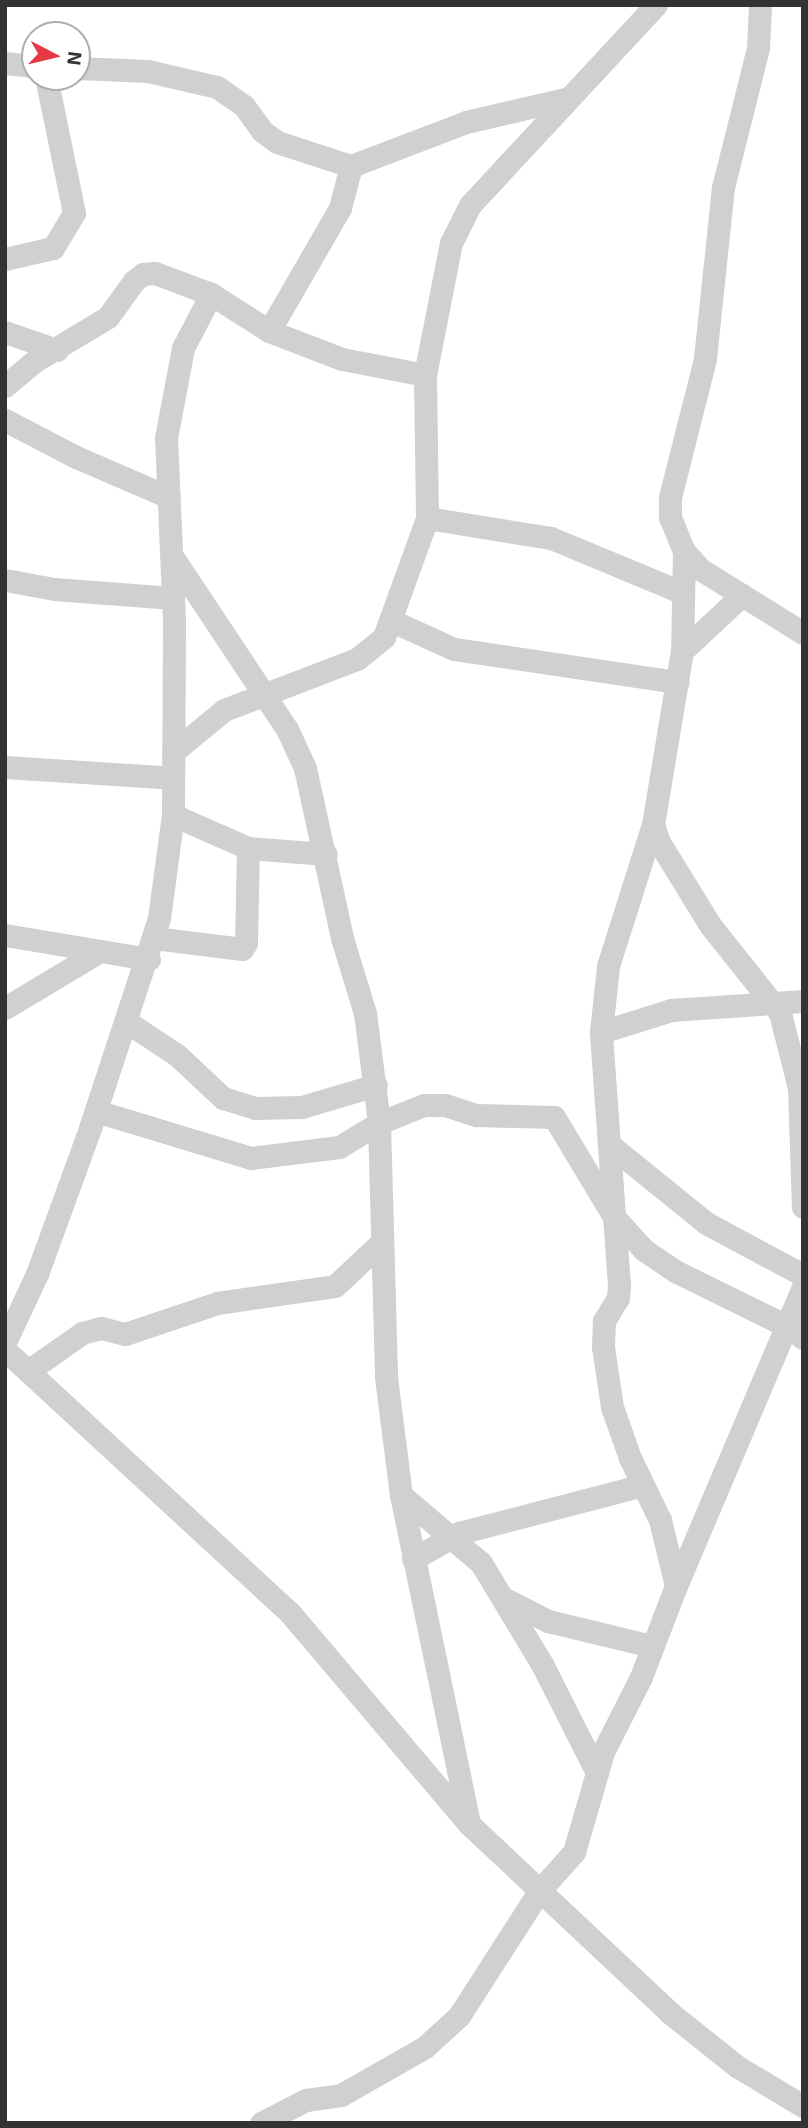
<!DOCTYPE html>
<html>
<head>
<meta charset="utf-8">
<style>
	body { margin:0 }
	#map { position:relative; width:808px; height:2128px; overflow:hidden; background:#fff; font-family:"Exo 2",sans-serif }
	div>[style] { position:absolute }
	.minor>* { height:23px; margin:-11.5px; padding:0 11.5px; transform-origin:11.5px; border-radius:11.5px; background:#d0d0d0 }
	span { translate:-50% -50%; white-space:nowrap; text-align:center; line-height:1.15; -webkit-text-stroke:7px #fff; paint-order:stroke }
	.frame { position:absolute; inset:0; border:7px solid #333; pointer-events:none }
	.north { position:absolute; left:21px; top:21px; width:70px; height:70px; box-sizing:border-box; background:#fff; border:2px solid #adadad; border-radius:50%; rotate:97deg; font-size:19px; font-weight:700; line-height:28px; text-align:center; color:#333 }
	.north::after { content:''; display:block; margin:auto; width:24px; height:32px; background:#e63946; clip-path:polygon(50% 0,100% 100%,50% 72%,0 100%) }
</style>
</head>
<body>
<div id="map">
	<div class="minor">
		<i style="left:760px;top:5px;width:43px;rotate:92.7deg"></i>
		<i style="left:758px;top:48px;width:143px;rotate:104.1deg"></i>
		<i style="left:723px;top:187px;width:173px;rotate:96deg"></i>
		<i style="left:705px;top:359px;width:142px;rotate:104.2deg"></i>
		<i style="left:670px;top:497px;width:20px;rotate:90deg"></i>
		<i style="left:670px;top:517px;width:37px;rotate:68deg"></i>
		<i style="left:684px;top:551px;width:24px;rotate:48deg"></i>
		<i style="left:700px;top:569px;width:121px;rotate:31.9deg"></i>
		<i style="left:5px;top:63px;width:30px;rotate:6deg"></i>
		<i style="left:77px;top:68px;width:71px;rotate:2.4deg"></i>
		<i style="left:148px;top:71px;width:71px;rotate:13.1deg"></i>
		<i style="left:217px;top:87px;width:33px;rotate:35deg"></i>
		<i style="left:244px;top:106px;width:31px;rotate:54deg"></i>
		<i style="left:262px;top:131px;width:19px;rotate:36deg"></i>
		<i style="left:277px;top:142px;width:78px;rotate:18deg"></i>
		<i style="left:5px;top:259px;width:49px;rotate:-12.9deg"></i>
		<i style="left:53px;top:248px;width:41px;rotate:-59deg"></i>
		<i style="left:74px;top:213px;width:139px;rotate:-101.6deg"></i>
		<i style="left:269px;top:331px;width:142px;rotate:-60deg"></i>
		<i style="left:340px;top:208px;width:43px;rotate:-75.3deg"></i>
		<i style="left:351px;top:166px;width:123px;rotate:-20.9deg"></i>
		<i style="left:466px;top:122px;width:102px;rotate:-13.1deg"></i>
		<i style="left:5px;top:332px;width:55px;rotate:19.1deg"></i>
		<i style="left:5px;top:386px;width:39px;rotate:-40deg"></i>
		<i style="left:35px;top:361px;width:85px;rotate:-31.1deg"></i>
		<i style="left:108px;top:317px;width:44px;rotate:-54.2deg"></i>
		<i style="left:134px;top:281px;width:11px;rotate:-38deg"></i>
		<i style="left:143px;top:274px;width:12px;rotate:-5deg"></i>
		<i style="left:155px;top:273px;width:60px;rotate:20.6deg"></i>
		<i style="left:211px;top:294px;width:69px;rotate:32.5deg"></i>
		<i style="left:269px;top:331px;width:78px;rotate:21deg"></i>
		<i style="left:342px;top:359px;width:85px;rotate:10.9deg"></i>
		<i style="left:5px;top:420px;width:80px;rotate:27.5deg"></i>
		<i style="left:76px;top:457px;width:101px;rotate:23.3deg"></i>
		<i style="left:427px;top:518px;width:126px;rotate:9.2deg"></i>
		<i style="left:551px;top:538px;width:143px;rotate:22.6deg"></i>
		<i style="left:684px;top:551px;width:100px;rotate:91.1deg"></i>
		<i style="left:682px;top:651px;width:175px;rotate:99.5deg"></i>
		<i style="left:653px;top:824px;width:19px;rotate:72deg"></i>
		<i style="left:659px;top:842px;width:97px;rotate:58.4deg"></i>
		<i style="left:710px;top:925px;width:112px;rotate:51.5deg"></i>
		<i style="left:780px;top:1013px;width:77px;rotate:75.8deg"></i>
		<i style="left:799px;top:1088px;width:119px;rotate:88.1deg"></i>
		<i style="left:172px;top:556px;width:208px;rotate:56.4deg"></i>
		<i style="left:287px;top:729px;width:43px;rotate:65.2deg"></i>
		<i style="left:305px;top:768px;width:174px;rotate:77.7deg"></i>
		<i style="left:342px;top:938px;width:78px;rotate:73deg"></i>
		<i style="left:365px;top:1013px;width:111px;rotate:82.7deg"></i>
		<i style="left:379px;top:1123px;width:254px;rotate:88.4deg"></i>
		<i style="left:386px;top:1377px;width:119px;rotate:82.8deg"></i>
		<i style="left:401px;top:1495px;width:336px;rotate:78.3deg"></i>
		<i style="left:5px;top:580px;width:50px;rotate:10.4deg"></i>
		<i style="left:54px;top:589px;width:119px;rotate:4.3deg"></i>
		<i style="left:390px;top:620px;width:70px;rotate:24.4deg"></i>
		<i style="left:454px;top:649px;width:226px;rotate:8.4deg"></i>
		<i style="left:682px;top:651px;width:82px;rotate:-43deg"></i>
		<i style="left:173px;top:752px;width:66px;rotate:-39.5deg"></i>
		<i style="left:224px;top:710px;width:142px;rotate:-21deg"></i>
		<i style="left:357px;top:659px;width:35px;rotate:-39deg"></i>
		<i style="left:384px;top:637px;width:127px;rotate:-70.1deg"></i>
		<i style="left:427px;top:518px;width:143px;rotate:-90.8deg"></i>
		<i style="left:425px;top:375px;width:135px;rotate:-78.9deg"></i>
		<i style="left:451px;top:243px;width:42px;rotate:-63.4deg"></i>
		<i style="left:470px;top:205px;width:273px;rotate:-47.1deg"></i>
		<i style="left:5px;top:767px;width:168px;rotate:3.7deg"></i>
		<i style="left:173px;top:815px;width:82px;rotate:23.7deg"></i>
		<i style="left:248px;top:848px;width:78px;rotate:4.4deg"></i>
		<i style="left:5px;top:935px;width:146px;rotate:9.5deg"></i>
		<i style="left:154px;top:938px;width:89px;rotate:7.1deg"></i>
		<i style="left:242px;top:949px;width:7px;rotate:-56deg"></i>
		<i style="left:246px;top:943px;width:95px;rotate:-88.8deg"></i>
		<i style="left:5px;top:1008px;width:111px;rotate:-31deg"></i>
		<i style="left:127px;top:1022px;width:60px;rotate:33.4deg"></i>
		<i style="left:177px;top:1055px;width:63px;rotate:43.1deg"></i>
		<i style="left:223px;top:1098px;width:34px;rotate:17deg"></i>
		<i style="left:255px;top:1108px;width:47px;rotate:-1.2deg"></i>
		<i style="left:302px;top:1107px;width:77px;rotate:-16.6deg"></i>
		<i style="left:601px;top:1032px;width:73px;rotate:-17.4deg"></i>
		<i style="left:671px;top:1010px;width:132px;rotate:-3.9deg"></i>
		<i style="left:96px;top:1111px;width:162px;rotate:16.9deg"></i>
		<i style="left:251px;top:1158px;width:89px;rotate:-7.1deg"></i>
		<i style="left:339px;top:1147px;width:47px;rotate:-31deg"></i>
		<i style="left:379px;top:1123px;width:48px;rotate:-21.8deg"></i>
		<i style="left:424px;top:1105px;width:21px"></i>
		<i style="left:445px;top:1105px;width:33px;rotate:18deg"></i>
		<i style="left:476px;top:1115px;width:78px;rotate:1.5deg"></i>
		<i style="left:554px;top:1117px;width:117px;rotate:59deg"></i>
		<i style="left:614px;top:1217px;width:45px;rotate:47.7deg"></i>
		<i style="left:644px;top:1250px;width:40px;rotate:34deg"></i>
		<i style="left:677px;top:1272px;width:125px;rotate:26.2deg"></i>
		<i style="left:789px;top:1327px;width:18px;rotate:38deg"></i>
		<i style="left:611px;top:1146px;width:122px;rotate:39deg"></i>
		<i style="left:706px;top:1223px;width:110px;rotate:28.2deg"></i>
		<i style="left:5px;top:1342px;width:75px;rotate:-64.8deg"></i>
		<i style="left:37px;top:1274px;width:155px;rotate:-70deg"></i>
		<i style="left:90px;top:1128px;width:221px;rotate:-71.8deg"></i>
		<i style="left:159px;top:918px;width:104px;rotate:-82.3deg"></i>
		<i style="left:173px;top:815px;width:195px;rotate:-89.7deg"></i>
		<i style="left:174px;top:620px;width:182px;rotate:-92.5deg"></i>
		<i style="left:166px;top:438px;width:92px;rotate:-79.3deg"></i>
		<i style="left:183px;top:348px;width:61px;rotate:-62.6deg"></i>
		<i style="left:5px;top:1350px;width:388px;rotate:42.7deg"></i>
		<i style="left:290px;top:1613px;width:277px;rotate:49.7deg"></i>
		<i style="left:469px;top:1824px;width:276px;rotate:43.2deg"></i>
		<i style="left:670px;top:2013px;width:87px;rotate:38.5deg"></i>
		<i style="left:738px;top:2067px;width:76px;rotate:31deg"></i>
		<i style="left:28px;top:1371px;width:66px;rotate:-35.1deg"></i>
		<i style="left:82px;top:1333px;width:20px;rotate:-15deg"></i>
		<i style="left:101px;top:1328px;width:25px;rotate:14deg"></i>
		<i style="left:125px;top:1334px;width:97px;rotate:-18.6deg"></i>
		<i style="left:217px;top:1303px;width:119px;rotate:-8.2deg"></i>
		<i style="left:335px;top:1286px;width:64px;rotate:-43.1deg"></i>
		<i style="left:401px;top:1495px;width:105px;rotate:40.4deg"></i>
		<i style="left:481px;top:1563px;width:118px;rotate:58.9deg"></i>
		<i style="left:542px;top:1664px;width:122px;rotate:63.2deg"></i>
		<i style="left:413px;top:1559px;width:53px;rotate:-29.5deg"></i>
		<i style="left:459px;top:1533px;width:190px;rotate:-14.6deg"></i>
		<i style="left:676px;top:1586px;width:325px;rotate:-67deg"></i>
		<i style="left:503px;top:1598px;width:51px;rotate:27.1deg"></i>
		<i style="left:548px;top:1621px;width:106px;rotate:13.6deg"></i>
		<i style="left:261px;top:2123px;width:51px;rotate:-27.1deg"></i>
		<i style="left:306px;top:2100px;width:35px;rotate:-8deg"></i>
		<i style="left:341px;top:2095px;width:97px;rotate:-29.7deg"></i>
		<i style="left:425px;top:2047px;width:46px;rotate:-42.4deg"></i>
		<i style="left:459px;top:2016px;width:150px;rotate:-57.3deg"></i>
		<i style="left:540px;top:1890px;width:51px;rotate:-48.2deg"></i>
		<i style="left:574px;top:1852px;width:104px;rotate:-73.8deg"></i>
		<i style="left:603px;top:1752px;width:84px;rotate:-63.1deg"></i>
		<i style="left:641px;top:1677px;width:97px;rotate:-69deg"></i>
		<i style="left:676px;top:1586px;width:68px;rotate:-103.6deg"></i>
		<i style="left:660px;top:1520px;width:69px;rotate:-115.8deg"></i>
		<i style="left:630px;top:1458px;width:54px;rotate:-109.4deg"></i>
		<i style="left:612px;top:1407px;width:61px;rotate:-98.5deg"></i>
		<i style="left:603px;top:1347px;width:26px;rotate:-88deg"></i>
		<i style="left:604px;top:1321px;width:27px;rotate:-59deg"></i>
		<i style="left:618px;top:1298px;width:13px;rotate:-86deg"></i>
		<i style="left:619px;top:1285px;width:254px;rotate:-94.1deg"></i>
		<i style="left:601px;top:1032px;width:66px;rotate:-83.9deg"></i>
		<i style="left:608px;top:966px;width:149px;rotate:-72.4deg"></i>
	</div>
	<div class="frame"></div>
	<div class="north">N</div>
</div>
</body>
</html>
